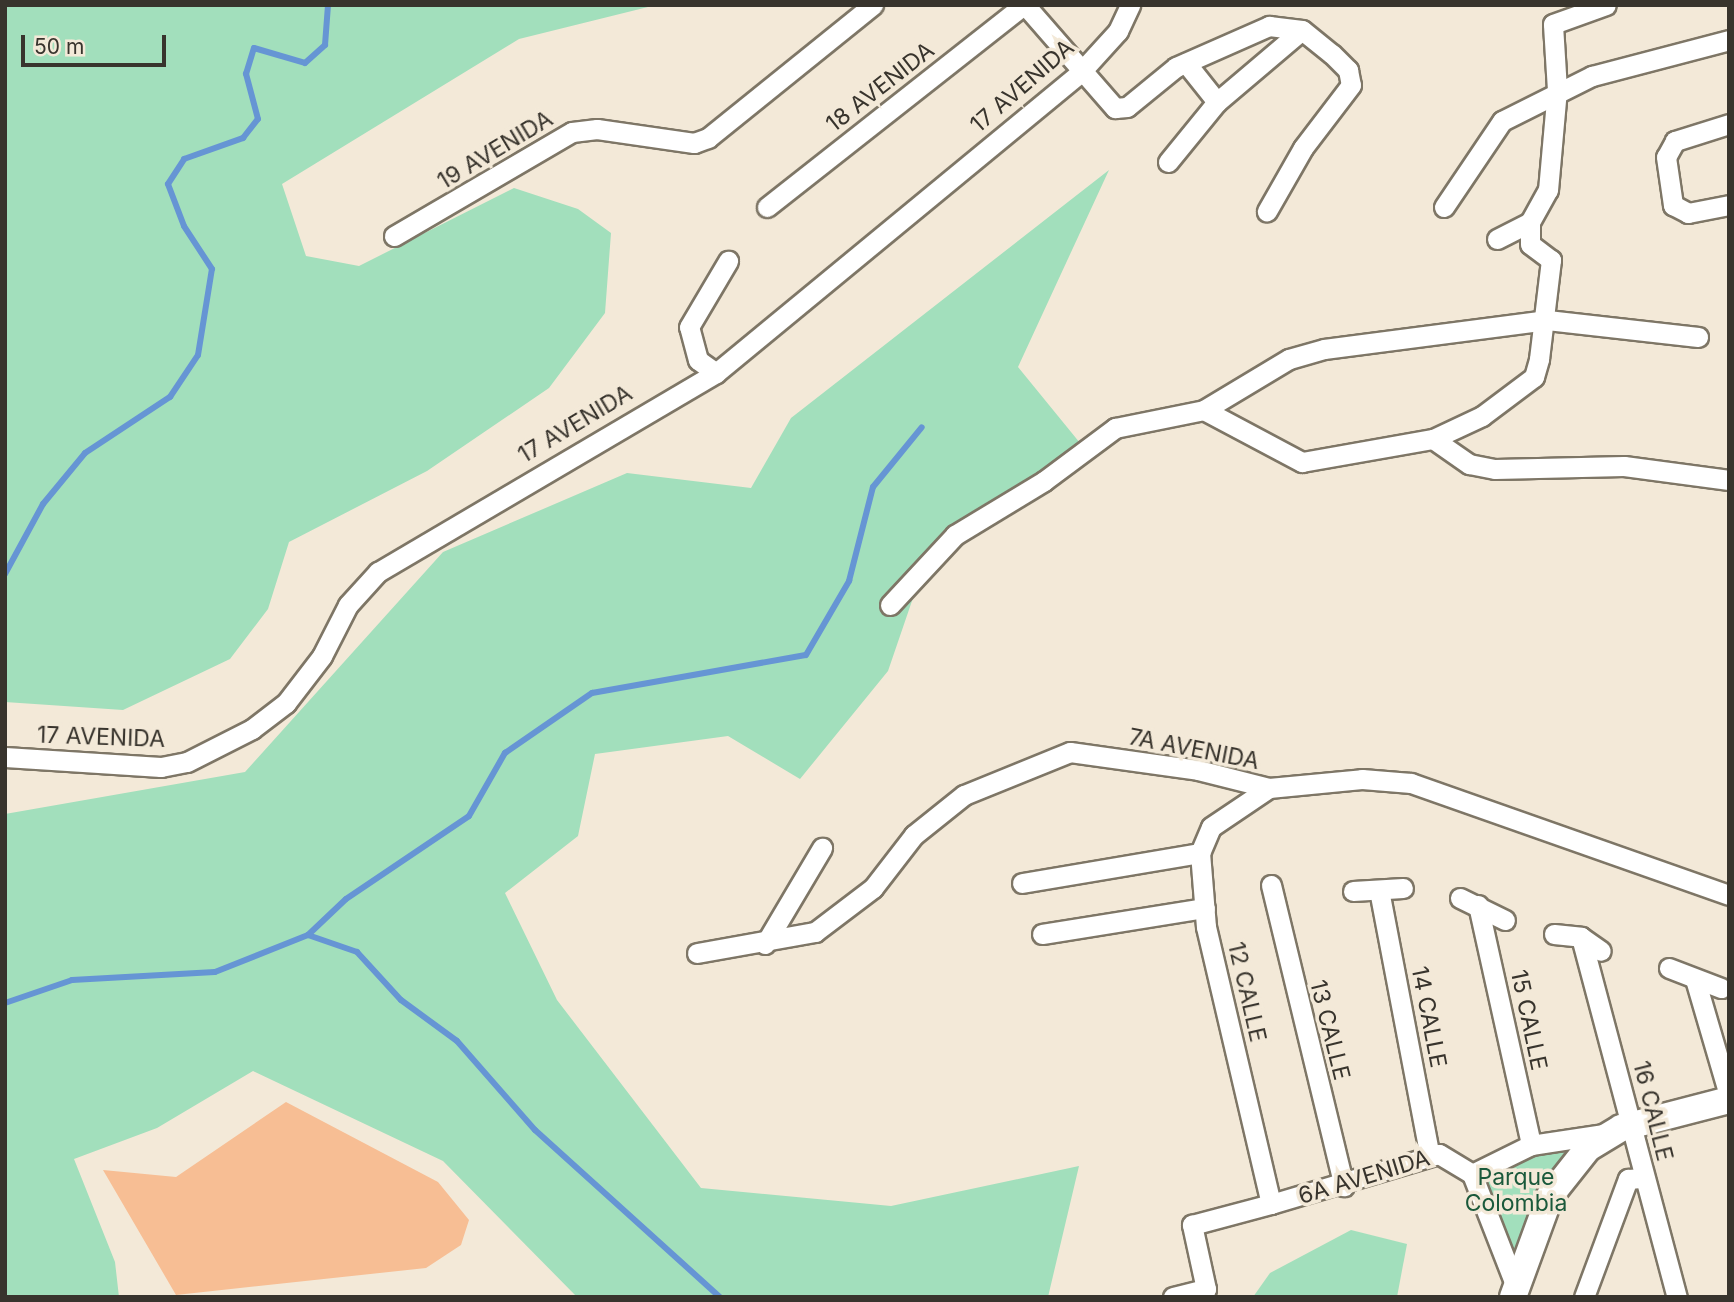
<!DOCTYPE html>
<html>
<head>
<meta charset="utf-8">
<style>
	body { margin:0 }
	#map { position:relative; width:1734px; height:1302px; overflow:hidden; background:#f3e9d8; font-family:Inter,sans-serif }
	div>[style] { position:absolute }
	.green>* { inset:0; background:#a2dfbc }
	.stream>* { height:6px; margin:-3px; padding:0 3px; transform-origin:3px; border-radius:3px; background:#6695d4 }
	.building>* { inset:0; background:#f7be94 }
	.roads { filter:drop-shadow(2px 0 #7e7666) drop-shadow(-2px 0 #7e7666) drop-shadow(0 2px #7e7666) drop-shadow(0 -2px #7e7666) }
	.minor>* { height:19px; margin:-9.5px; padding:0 9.5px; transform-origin:9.5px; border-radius:9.5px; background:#fff }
	.secondary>* { height:26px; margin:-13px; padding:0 13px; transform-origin:13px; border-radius:13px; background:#fff }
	span { translate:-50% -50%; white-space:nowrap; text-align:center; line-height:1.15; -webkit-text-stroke:7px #f3e9d8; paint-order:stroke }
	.street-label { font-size:23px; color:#38342d }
	.park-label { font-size:23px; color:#1a593b }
	.frame { position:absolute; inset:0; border:7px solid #38342d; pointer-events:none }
	.scale { position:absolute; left:21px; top:35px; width:145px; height:32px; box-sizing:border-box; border:4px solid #38342d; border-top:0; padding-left:9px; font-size:21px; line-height:24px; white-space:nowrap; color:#38342d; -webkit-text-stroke:5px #f3e9d8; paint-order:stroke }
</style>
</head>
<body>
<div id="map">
	<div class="green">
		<i style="clip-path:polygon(5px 5px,696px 5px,652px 6px,519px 39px,282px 184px,306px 256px,359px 266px,514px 188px,578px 209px,611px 233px,605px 313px,549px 388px,427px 471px,289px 542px,268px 609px,230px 659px,123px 710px,5px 702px)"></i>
		<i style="clip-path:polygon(1109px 170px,1018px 367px,1080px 443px,926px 560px,888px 671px,800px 779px,728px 736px,595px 754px,578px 836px,505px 893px,557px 1000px,701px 1188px,891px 1206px,1079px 1166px,1048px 1297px,577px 1297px,443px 1161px,253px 1071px,157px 1128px,74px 1159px,115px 1262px,119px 1297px,5px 1297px,5px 814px,245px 772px,443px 552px,627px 473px,751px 488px,791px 418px)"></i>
		<i style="clip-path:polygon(1579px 1134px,1518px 1283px,1472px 1174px)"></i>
		<i style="clip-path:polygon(1351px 1230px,1407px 1244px,1397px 1297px,1253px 1297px,1270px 1273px)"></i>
	</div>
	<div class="stream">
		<i style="left:5px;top:574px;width:80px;rotate:-61.5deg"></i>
		<i style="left:43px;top:504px;width:66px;rotate:-50.5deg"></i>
		<i style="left:85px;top:453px;width:102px;rotate:-33.4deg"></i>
		<i style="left:170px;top:397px;width:50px;rotate:-56.3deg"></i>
		<i style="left:198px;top:355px;width:87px;rotate:-80.8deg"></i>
		<i style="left:212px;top:269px;width:51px;rotate:-123.1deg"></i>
		<i style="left:184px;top:226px;width:45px;rotate:-110.9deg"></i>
		<i style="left:168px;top:184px;width:30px;rotate:-57deg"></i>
		<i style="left:184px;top:159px;width:63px;rotate:-19.6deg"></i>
		<i style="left:243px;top:138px;width:24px;rotate:-52deg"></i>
		<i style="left:258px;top:119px;width:47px;rotate:-104.9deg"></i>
		<i style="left:246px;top:74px;width:27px;rotate:-73deg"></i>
		<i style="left:254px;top:48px;width:53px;rotate:16.4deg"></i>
		<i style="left:305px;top:63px;width:27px;rotate:-42deg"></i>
		<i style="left:325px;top:45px;width:40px;rotate:-85.7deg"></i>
		<i style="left:308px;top:935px;width:52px;rotate:19.1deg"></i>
		<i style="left:357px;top:952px;width:65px;rotate:47.5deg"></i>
		<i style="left:401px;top:1000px;width:69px;rotate:36.2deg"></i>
		<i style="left:457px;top:1041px;width:118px;rotate:48.8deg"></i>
		<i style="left:535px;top:1130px;width:249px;rotate:42.1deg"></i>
		<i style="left:5px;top:1003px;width:71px;rotate:-18.9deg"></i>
		<i style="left:72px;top:980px;width:143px;rotate:-3.2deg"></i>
		<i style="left:215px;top:972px;width:100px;rotate:-21.7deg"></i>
		<i style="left:308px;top:935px;width:52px;rotate:-43.5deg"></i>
		<i style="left:346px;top:899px;width:148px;rotate:-34deg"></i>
		<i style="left:469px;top:816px;width:73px;rotate:-60.3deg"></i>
		<i style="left:505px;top:753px;width:106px;rotate:-34.6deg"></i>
		<i style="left:592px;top:693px;width:217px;rotate:-10.1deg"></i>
		<i style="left:806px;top:655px;width:86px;rotate:-59.8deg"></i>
		<i style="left:849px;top:581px;width:97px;rotate:-75.7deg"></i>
		<i style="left:873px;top:487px;width:77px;rotate:-50.8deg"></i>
	</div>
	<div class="building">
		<i style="clip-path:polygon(286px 1102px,438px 1182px,469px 1220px,461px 1245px,426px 1268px,176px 1295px,103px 1170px,176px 1177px)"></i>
	</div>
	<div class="roads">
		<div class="minor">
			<i style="left:1025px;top:5px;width:137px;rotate:48.9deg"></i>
			<i style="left:1115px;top:108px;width:12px;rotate:-5deg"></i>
			<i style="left:1127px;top:107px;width:63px;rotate:-39.2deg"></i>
			<i style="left:1176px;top:67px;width:102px;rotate:-23.8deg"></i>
			<i style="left:1269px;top:26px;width:33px;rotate:7deg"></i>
			<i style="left:1302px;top:30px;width:38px;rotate:39deg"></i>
			<i style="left:1332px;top:54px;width:23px;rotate:45deg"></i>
			<i style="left:1348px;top:70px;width:15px;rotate:79deg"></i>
			<i style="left:1351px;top:85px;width:79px;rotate:127.3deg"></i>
			<i style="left:1303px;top:148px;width:73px;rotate:119.7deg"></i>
			<i style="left:1186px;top:63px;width:50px;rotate:51.5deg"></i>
			<i style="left:1729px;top:124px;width:57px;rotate:162.5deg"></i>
			<i style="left:1675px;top:141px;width:18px;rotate:119deg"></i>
			<i style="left:1666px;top:157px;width:49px;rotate:81.7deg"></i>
			<i style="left:1673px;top:205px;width:17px;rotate:28deg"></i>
			<i style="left:1688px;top:213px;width:42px;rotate:-11deg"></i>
			<i style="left:1168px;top:162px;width:77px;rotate:-50.8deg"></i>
			<i style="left:1217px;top:102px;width:111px;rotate:-40.3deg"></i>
			<i style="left:767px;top:207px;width:327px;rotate:-38.2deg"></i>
			<i style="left:1444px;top:207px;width:104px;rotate:-56deg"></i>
			<i style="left:1502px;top:121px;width:101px;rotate:-26.6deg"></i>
			<i style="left:1592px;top:76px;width:142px;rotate:-14.7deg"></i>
			<i style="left:394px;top:236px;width:206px;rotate:-30.3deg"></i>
			<i style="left:572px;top:132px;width:25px;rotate:-7deg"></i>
			<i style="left:597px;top:129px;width:98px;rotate:8.2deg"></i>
			<i style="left:694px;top:143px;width:15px;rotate:-20deg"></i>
			<i style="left:708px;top:138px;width:212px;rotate:-38.9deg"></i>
			<i style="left:1497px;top:239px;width:37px;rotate:-27deg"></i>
			<i style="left:1530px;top:222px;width:37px;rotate:-61deg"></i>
			<i style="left:1548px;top:190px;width:100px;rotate:-84.9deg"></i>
			<i style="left:1557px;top:90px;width:66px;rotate:-93.5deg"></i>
			<i style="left:1553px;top:24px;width:56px;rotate:-19.7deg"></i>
			<i style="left:716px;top:373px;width:22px;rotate:-144deg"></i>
			<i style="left:698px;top:360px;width:34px;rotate:-105deg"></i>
			<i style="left:689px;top:327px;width:77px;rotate:-59.4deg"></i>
			<i style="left:1204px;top:410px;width:111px;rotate:28deg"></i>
			<i style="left:1302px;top:462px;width:133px;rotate:-10deg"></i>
			<i style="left:1433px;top:439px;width:54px;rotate:-25.1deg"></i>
			<i style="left:1482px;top:416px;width:65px;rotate:-36.9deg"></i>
			<i style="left:1534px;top:377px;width:19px;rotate:-74deg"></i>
			<i style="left:1539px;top:359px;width:100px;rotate:-83.1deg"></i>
			<i style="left:1551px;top:260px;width:26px;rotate:-143deg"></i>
			<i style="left:1530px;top:244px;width:22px;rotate:-90deg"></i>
			<i style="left:1433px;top:439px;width:44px;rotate:34.8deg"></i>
			<i style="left:1469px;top:464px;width:26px;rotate:11deg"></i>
			<i style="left:1495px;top:469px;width:129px;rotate:-1.3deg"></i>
			<i style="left:1624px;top:466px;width:106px;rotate:7.6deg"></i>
			<i style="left:890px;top:605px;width:96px;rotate:-47.1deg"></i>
			<i style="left:955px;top:535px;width:104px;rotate:-31.2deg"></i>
			<i style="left:1044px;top:481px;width:89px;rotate:-36.7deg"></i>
			<i style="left:1115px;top:428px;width:91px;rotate:-11.4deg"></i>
			<i style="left:1204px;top:410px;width:99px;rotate:-31deg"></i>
			<i style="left:1289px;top:359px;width:36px;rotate:-16deg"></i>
			<i style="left:1324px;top:349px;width:225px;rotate:-7.4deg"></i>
			<i style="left:1547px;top:320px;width:152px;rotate:6.4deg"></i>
			<i style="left:5px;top:757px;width:156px;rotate:3.7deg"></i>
			<i style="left:161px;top:767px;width:26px;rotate:-11deg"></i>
			<i style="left:187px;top:762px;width:73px;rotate:-26.9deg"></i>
			<i style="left:252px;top:729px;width:43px;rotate:-37.4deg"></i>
			<i style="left:286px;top:703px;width:59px;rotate:-52.5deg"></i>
			<i style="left:322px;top:656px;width:57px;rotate:-63deg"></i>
			<i style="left:348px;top:605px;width:45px;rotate:-47.7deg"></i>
			<i style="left:378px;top:572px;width:392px;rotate:-30.5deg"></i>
			<i style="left:716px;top:373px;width:470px;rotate:-39.5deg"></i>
			<i style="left:1079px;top:74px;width:58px;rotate:-47.8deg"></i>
			<i style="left:1118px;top:31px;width:29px;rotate:-65deg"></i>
			<i style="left:1022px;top:883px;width:181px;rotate:-9.6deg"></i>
			<i style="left:1271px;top:885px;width:310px;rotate:76.4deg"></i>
			<i style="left:1379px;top:890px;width:268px;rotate:79.2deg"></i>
			<i style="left:1353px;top:891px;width:50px;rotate:-3.4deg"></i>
			<i style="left:1460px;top:898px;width:50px;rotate:26.1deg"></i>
			<i style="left:1478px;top:905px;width:246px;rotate:77.5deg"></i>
			<i style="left:1042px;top:934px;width:165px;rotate:-9.1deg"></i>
			<i style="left:1554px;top:934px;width:27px;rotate:6deg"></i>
			<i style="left:1581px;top:937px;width:24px;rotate:35deg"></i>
			<i style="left:1581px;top:937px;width:373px;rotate:75.1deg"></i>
			<i style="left:765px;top:944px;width:112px;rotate:-59.3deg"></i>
			<i style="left:697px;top:953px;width:120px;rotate:-10.1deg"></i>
			<i style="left:815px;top:932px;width:73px;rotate:-37.2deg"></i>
			<i style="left:873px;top:888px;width:67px;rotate:-52.3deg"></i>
			<i style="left:914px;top:835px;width:64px;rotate:-38.7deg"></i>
			<i style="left:964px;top:795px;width:114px;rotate:-22.1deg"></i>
			<i style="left:1070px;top:752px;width:129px;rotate:8deg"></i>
			<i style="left:1198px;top:770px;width:73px;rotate:14.2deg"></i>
			<i style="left:1269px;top:788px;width:93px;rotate:-5.5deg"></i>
			<i style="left:1362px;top:779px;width:49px;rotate:4.7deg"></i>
			<i style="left:1411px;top:783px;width:337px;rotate:19.4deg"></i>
			<i style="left:1669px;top:968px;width:56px;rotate:21deg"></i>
			<i style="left:1695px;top:979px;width:121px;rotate:73.7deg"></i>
			<i style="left:1472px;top:1174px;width:66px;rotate:-26.2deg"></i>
			<i style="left:1531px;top:1145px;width:74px;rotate:-8.6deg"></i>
			<i style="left:1271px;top:1204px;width:175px;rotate:-16.6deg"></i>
			<i style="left:1439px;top:1154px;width:39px;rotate:31deg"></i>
			<i style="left:1472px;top:1174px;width:121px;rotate:68.7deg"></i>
			<i style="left:1173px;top:1297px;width:34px;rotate:-14deg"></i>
			<i style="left:1206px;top:1289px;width:66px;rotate:-102.3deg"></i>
			<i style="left:1192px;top:1225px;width:82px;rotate:-14.9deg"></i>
			<i style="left:1271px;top:1204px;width:285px;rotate:-103.2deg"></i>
			<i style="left:1206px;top:927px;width:74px;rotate:-94.6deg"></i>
			<i style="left:1200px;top:853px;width:28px;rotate:-67deg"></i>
			<i style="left:1211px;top:827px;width:70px;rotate:-33.9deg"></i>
			<i style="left:1584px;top:1297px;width:126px;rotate:-69.6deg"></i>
			<i style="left:1628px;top:1179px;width:16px;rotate:-4deg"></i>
		</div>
		<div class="secondary">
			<i style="left:1513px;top:1297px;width:108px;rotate:-69.9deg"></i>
			<i style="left:1550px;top:1196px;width:61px;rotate:-51.6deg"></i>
			<i style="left:1588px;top:1148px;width:39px;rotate:-31deg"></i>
			<i style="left:1621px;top:1128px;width:112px;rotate:-14.5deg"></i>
		</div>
	</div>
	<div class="street-label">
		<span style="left:1022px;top:86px;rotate:-41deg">17 AVENIDA</span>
		<span style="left:880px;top:87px;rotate:-38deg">18 AVENIDA</span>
		<span style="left:495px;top:150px;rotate:-31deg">19 AVENIDA</span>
		<span style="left:575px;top:424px;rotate:-31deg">17 AVENIDA</span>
		<span style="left:101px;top:737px;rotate:2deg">17 AVENIDA</span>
		<span style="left:1194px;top:749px;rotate:11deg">7A AVENIDA</span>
		<span style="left:1247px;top:992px;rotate:77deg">12 CALLE</span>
		<span style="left:1429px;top:1017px;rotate:79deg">14 CALLE</span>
		<span style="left:1529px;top:1020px;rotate:78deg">15 CALLE</span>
		<span style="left:1330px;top:1030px;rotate:76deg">13 CALLE</span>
		<span style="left:1653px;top:1111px;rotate:76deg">16 CALLE</span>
		<span style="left:1364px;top:1177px;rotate:-17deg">6A AVENIDA</span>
	</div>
	<div class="park-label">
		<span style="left:1516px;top:1190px">Parque<br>Colombia</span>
	</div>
	<div class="frame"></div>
	<div class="scale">50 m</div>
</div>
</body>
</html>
